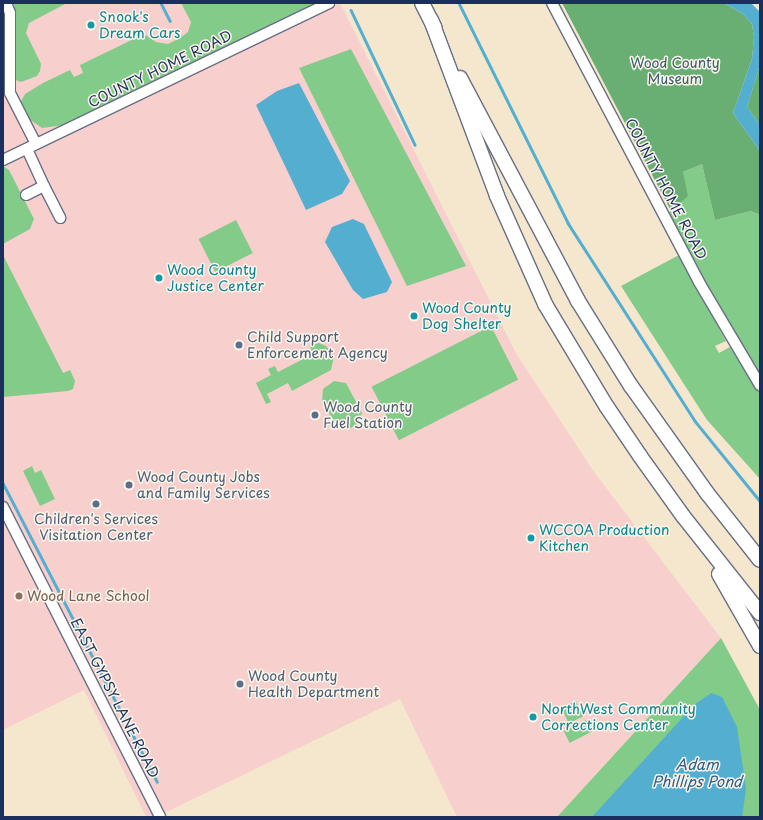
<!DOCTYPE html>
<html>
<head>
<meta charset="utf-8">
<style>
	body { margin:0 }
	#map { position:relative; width:763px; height:820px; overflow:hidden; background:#f5e6ce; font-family:"Playpen Sans",sans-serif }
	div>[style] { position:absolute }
	.built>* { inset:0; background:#f7d0ce }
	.green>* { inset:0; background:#82cb88; transform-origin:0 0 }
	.forest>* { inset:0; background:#69af74 }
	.water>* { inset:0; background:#53aed0 }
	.stream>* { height:2.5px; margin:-1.25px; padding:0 1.25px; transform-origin:1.25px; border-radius:1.25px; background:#53aed0 }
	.roads { filter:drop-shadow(1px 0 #676f85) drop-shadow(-1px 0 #676f85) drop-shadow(0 1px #676f85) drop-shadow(0 -1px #676f85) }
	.minor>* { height:10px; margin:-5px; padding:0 5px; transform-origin:5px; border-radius:5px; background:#fff }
	.highway>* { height:14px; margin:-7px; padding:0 7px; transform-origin:7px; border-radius:7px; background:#fff }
	.dots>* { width:11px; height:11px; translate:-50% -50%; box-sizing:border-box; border:2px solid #fbf7ec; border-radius:50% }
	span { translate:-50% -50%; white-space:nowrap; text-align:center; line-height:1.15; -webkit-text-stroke:3px #fbf7ec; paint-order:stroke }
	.culture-label { font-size:14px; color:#0d838f }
	.left { translate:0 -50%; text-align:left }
	.park-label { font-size:14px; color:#3a5e6b }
	.street-label { font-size:14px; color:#1b2f5e }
	.service-label { font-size:14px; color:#4e5e75 }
	.education-label { font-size:14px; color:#785e54 }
	.water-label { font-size:15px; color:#2f5b86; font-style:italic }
	.frame { position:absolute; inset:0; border:4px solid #1b2f5e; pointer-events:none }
</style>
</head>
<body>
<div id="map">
	<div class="built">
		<i style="clip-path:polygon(3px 3px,340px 3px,517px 355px,594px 472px,721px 638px,557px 817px,457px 817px,400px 699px,156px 817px,146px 817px,84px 690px,3px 730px)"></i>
	</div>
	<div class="green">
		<i style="clip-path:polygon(14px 3px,67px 3px,29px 23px,26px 33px,41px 64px,40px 71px,37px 76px,21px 82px,13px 79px)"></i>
		<i style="clip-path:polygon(181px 3px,316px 3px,65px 125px,42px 128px,29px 119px,20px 103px,25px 94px,43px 83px,70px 70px,74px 77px,83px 73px,80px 65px,144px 34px,156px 42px,168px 44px,180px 38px,188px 32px,191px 22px)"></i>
		<i style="clip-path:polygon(351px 49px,466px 266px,407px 286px,299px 68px)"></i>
		<i style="clip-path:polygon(702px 164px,715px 220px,751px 211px,760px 215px,760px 376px,728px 325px,667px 213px,671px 211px,683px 172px)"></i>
		<i style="clip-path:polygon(3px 166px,9px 170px,34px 219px,30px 229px,3px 244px)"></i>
		<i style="left:236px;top:220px;width:37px;height:42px;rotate:63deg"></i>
		<i style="clip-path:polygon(3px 255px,63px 373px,70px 370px,75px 381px,73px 389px,68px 391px,3px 397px)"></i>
		<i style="clip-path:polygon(679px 255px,726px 341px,715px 346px,719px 353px,730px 347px,760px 393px,760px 479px,707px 420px,621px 286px)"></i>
		<i style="left:491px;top:326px;width:60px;height:134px;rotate:63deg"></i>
		<i style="clip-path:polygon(319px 343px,326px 346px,334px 356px,331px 370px,292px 391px,288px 383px,267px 394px,271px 402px,266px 404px,256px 383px,271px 375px,268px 369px,275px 366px,278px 372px,313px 354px,310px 346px)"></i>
		<i style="clip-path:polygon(334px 381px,346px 383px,362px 413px,356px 425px,349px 429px,338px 427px,322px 402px,323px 389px)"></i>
		<i style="clip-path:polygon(32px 466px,35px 473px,41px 470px,55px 499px,40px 506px,23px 471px)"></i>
		<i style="clip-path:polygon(721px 638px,760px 710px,760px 817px,557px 817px)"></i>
		<i style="left:576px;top:701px;width:17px;height:16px;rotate:65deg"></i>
		<i style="left:586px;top:720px;width:13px;height:25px;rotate:63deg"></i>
	</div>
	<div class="forest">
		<i style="clip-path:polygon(562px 3px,724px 3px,743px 14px,752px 24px,754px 37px,752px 59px,733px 113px,760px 151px,760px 215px,751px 211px,715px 220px,702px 164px,683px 172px,688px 196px,671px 211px)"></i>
		<i style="clip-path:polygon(760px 65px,760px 125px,747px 107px)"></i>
	</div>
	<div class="water">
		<i style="clip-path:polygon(724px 3px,751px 3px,760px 12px,760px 65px,747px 107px,760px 125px,760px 151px,733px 113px,752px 59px,754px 37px,752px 24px,743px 14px)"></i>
		<i style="clip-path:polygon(299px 83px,350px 181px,342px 194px,306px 210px,256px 105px,277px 91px)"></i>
		<i style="clip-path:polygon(353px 219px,364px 224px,392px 282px,387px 292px,363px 299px,353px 290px,325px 242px,332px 227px)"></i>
		<i style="clip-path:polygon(711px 693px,722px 697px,737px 727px,746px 789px,742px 817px,592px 817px,694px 705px)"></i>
	</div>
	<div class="stream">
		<i style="left:161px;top:3px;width:20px;rotate:63deg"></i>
		<i style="left:459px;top:3px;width:246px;rotate:63.6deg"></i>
		<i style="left:568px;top:223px;width:235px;rotate:57.3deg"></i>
		<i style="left:695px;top:421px;width:103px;rotate:50.9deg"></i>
		<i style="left:351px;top:10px;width:149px;rotate:64.6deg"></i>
		<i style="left:3px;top:483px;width:336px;rotate:62.7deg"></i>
	</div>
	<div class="roads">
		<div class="minor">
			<i style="left:6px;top:3px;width:11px;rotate:68deg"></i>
			<i style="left:10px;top:13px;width:80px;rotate:90deg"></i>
			<i style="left:10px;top:93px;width:57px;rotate:63deg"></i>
			<i style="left:552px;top:3px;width:315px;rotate:62.2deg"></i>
			<i style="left:699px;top:282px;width:120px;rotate:59.4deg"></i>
			<i style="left:3px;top:160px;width:362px;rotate:-25.7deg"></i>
			<i style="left:44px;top:186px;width:36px;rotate:63deg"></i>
			<i style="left:26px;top:195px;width:20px;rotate:-27deg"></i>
			<i style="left:44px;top:186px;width:41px;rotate:-114.7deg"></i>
			<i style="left:3px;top:507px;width:347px;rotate:63.1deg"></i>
		</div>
		<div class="highway">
			<i style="left:422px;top:3px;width:28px;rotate:63deg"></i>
			<i style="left:431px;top:20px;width:188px;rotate:69.4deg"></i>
			<i style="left:497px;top:196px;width:118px;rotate:66deg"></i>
			<i style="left:545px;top:304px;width:120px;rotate:59deg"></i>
			<i style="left:607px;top:407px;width:59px;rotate:56deg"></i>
			<i style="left:640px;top:456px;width:74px;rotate:54.4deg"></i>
			<i style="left:683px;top:516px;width:124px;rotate:51.6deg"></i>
			<i style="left:460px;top:78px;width:252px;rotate:62.1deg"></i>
			<i style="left:578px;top:301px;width:100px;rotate:58.1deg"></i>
			<i style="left:631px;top:386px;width:131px;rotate:54.6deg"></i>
			<i style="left:707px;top:493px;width:85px;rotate:51.7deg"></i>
			<i style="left:719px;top:574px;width:83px;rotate:60.3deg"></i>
		</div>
	</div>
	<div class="dots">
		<i style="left:91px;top:25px;background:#0f9aa8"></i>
		<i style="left:159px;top:278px;background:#0f9aa8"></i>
		<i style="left:414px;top:316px;background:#0f9aa8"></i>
		<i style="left:239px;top:345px;background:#5c6f8a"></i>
		<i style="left:315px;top:415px;background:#5c6f8a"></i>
		<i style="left:129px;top:485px;background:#5c6f8a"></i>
		<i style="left:96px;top:504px;background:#5c6f8a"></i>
		<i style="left:531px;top:538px;background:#0f9aa8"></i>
		<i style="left:19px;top:596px;background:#8d6e63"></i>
		<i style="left:240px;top:684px;background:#5c6f8a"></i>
		<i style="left:533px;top:717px;background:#0f9aa8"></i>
	</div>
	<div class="culture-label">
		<span class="left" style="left:99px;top:25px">Snook's<br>Dream Cars</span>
		<span class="left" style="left:167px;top:278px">Wood County<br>Justice Center</span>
		<span class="left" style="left:422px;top:316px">Wood County<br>Dog Shelter</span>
		<span class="left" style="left:539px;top:538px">WCCOA Production<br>Kitchen</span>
		<span class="left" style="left:541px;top:717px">NorthWest Community<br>Corrections Center</span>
	</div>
	<div class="park-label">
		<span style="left:675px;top:71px">Wood County<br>Museum</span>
	</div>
	<div class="street-label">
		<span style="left:160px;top:69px;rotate:-26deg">COUNTY HOME ROAD</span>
		<span style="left:666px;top:189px;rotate:62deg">COUNTY HOME ROAD</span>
		<span style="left:115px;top:698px;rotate:63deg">EAST GYPSY LANE ROAD</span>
	</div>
	<div class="service-label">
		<span class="left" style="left:247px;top:345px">Child Support<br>Enforcement Agency</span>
		<span class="left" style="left:323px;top:415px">Wood County<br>Fuel Station</span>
		<span class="left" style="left:137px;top:485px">Wood County Jobs<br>and Family Services</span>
		<span style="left:96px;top:527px">Children's Services<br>Visitation Center</span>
		<span class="left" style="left:248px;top:684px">Wood County<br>Health Department</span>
	</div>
	<div class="education-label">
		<span class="left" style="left:27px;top:596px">Wood Lane School</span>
	</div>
	<div class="water-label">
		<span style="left:697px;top:772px">Adam<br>Phillips Pond</span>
	</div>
	<div class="frame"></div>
</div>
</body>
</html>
